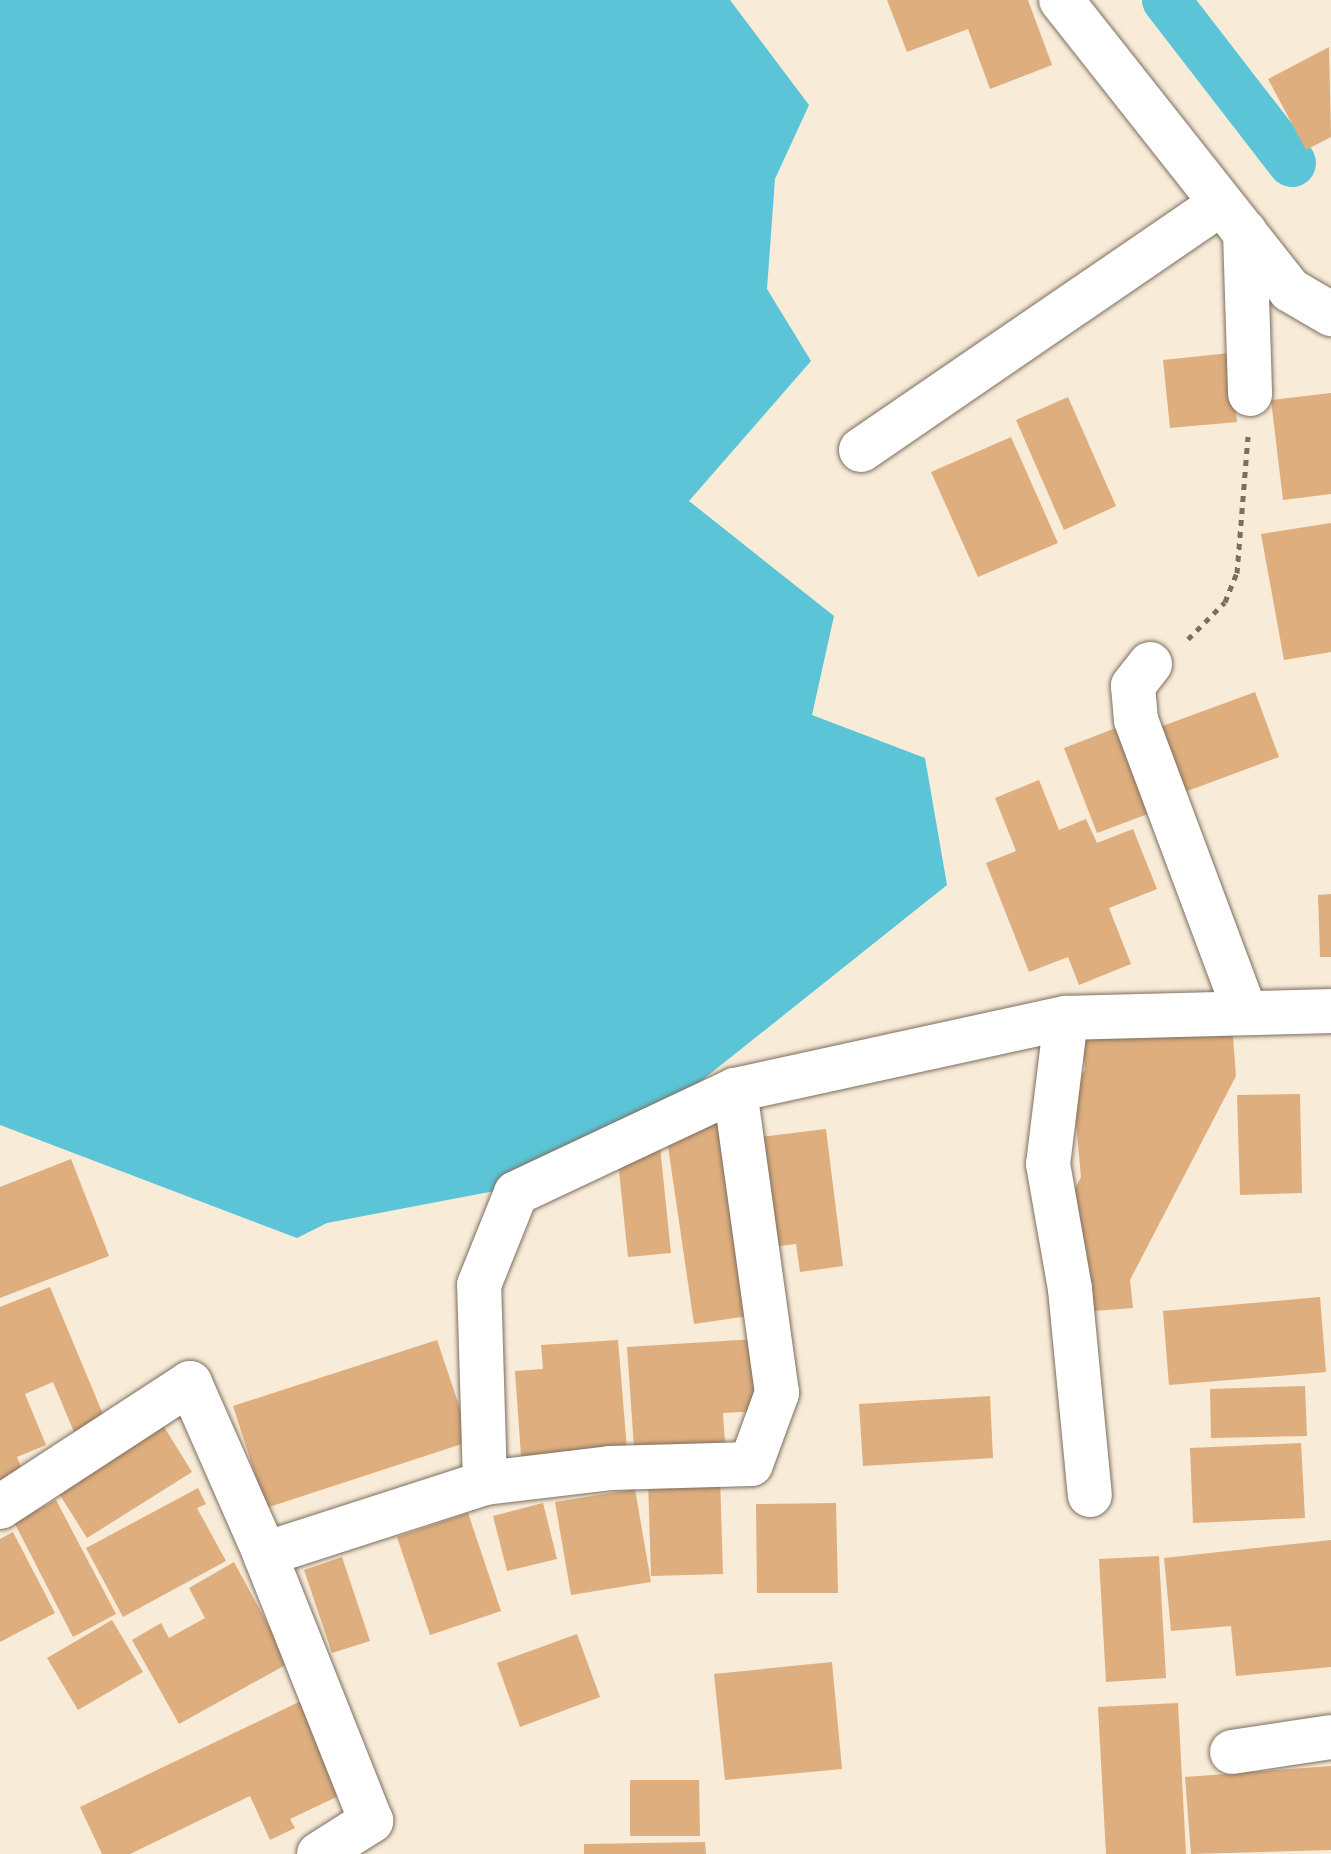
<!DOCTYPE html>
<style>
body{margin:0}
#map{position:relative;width:1331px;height:1854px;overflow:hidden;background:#f8ebd8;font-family:Sriracha,sans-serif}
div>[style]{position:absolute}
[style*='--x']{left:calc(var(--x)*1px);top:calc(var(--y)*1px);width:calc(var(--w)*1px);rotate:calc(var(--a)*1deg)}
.water>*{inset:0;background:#5bc5d7}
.canal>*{height:48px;margin:-24px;padding:0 24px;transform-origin:24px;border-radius:24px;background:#5bc5d7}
.building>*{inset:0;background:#deae7e}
.path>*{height:5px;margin-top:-2.5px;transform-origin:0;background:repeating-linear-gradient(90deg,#7d6e5f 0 6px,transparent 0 12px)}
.roads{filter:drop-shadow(0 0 2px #7d6e5f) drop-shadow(0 0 2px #7d6e5f)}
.minor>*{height:44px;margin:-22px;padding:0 22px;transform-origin:22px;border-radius:22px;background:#fff}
span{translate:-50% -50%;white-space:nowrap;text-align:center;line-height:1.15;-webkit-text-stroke:6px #fdfcf7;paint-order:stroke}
</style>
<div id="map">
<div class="water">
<i style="clip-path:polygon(0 0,730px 0,809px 105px,775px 179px,767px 289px,811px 361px,689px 501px,834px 616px,812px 715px,925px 758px,947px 885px,681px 1097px,505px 1189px,327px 1223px,297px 1238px,0 1125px)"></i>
</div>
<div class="canal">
<i style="--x:1166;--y:0;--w:206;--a:52.3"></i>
</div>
<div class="building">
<i style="clip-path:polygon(887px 0,1028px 0,1052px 65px,990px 89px,968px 29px,907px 52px)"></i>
<i style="clip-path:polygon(1329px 47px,1331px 137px,1306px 150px,1268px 79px)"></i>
<i style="clip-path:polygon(1230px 353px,1237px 422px,1170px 428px,1163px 360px)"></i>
<i style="clip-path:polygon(1331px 393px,1331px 494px,1283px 500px,1271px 400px)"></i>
<i style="clip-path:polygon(1068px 397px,1116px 506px,1064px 530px,1016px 420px)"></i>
<i style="clip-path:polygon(1011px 437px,1058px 543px,978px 577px,931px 472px)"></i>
<i style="clip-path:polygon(1331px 523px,1331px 652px,1284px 660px,1261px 534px)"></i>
<i style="clip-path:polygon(1255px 692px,1279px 757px,1182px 793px,1157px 728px)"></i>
<i style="clip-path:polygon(1121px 726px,1153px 812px,1097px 833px,1064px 748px)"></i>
<i style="clip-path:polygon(1039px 780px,1059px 830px,1086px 819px,1097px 843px,1133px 829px,1157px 889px,1109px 908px,1131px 964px,1079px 985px,1068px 957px,1029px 972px,986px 863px,1016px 851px,995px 798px)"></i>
<i style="clip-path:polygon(1331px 894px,1331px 957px,1320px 957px,1318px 895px)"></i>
<i style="clip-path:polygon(1232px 1024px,1236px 1076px,1130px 1280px,1133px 1308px,1082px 1312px,1073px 1192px,1081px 1177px,1073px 1092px,1085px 1069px,1082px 1036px)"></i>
<i style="clip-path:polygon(1300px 1094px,1302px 1193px,1240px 1195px,1237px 1095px)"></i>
<i style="clip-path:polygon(718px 1118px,748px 1316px,694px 1324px,665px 1126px)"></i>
<i style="clip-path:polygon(826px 1129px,843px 1266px,800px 1272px,796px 1244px,773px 1247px,759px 1137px)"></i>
<i style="clip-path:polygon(660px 1147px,671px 1253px,628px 1257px,617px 1152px)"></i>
<i style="clip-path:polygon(71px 1159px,109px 1256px,0 1298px,0 1187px)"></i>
<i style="clip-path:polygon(50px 1287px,105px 1419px,74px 1432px,53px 1382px,25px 1394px,46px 1445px,17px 1457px,23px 1472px,0 1483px,0 1307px)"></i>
<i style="clip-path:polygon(1320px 1297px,1326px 1372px,1169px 1385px,1163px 1311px)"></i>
<i style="clip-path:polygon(755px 1339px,760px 1411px,723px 1413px,725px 1443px,634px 1448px,627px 1347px)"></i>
<i style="clip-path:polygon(437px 1340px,471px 1441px,266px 1508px,233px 1406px)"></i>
<i style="clip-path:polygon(618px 1340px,627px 1449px,521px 1456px,515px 1371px,543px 1369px,541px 1345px)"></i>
<i style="clip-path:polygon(1305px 1386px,1307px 1436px,1211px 1438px,1210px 1389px)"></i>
<i style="clip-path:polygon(990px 1396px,993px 1458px,863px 1466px,859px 1404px)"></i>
<i style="clip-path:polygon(158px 1417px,192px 1472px,87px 1538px,53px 1484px)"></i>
<i style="clip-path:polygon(1301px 1443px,1305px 1518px,1193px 1523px,1190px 1448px)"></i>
<i style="clip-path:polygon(720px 1476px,723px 1574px,651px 1576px,648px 1479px)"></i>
<i style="clip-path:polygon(198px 1488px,206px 1504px,197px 1508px,226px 1561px,123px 1617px,86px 1548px)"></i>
<i style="clip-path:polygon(635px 1489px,651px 1582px,571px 1595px,555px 1502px)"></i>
<i style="clip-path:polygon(56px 1500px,116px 1614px,73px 1637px,14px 1522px)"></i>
<i style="clip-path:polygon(543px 1503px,557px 1559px,507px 1571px,493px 1516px)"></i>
<i style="clip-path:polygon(836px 1503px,838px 1593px,757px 1593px,756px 1504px)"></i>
<i style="clip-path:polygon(468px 1513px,501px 1611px,430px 1635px,397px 1537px)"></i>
<i style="clip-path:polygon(13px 1532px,55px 1613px,0 1642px,0 1539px)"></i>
<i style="clip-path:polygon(1331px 1540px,1331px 1667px,1236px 1676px,1231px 1626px,1171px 1631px,1164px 1558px)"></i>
<i style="clip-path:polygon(1159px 1556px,1166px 1678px,1106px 1682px,1099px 1559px)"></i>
<i style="clip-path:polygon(342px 1557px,370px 1641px,332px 1653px,304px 1570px)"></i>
<i style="clip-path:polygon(234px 1562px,289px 1663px,179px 1724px,132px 1640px,161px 1623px,169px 1638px,205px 1618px,189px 1588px)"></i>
<i style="clip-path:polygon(112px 1620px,143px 1672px,78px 1710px,47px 1658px)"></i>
<i style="clip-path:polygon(577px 1634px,600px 1697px,520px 1727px,497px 1663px)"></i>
<i style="clip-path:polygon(832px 1662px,842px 1769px,725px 1780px,714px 1674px)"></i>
<i style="clip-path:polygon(303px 1700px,347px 1792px,290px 1819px,295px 1828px,270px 1840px,250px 1796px,130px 1854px,102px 1854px,80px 1807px)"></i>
<i style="clip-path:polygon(1178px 1703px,1186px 1854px,1106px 1854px,1098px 1707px)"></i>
<i style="clip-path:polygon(1331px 1766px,1331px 1850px,1191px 1854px,1185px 1777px)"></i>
<i style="clip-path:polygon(630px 1780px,699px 1780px,700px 1836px,630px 1836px)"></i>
<i style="clip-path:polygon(705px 1842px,706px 1854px,584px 1854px,584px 1844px)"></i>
</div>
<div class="path">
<i style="--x:1188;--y:639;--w:52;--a:-45"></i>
<i style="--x:1225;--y:602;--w:31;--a:-68"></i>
<i style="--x:1237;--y:573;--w:137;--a:-85.4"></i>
</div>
<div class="roads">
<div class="minor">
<i style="--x:1061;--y:0;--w:370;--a:51.7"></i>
<i style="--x:1290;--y:290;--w:48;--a:30.3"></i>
<i style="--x:1245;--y:232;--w:162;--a:88.2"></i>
<i style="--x:861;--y:450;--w:434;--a:-34.4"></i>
<i style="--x:1150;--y:664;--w:28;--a:128"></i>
<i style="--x:1133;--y:686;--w:34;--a:85"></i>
<i style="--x:1136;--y:720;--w:309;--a:69.5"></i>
<i style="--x:1066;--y:1018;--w:147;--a:97"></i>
<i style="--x:1048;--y:1164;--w:127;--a:80"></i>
<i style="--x:1070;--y:1289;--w:207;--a:84.5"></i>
<i style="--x:485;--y:1483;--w:126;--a:-6.8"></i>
<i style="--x:610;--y:1468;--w:141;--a:-1.6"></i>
<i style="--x:751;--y:1464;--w:76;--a:-69.9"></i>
<i style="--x:777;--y:1393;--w:306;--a:-97.9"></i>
<i style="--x:0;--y:1507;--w:227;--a:-33.1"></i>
<i style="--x:190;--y:1383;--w:187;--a:66.3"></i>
<i style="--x:1232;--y:1752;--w:100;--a:-8.6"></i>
<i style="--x:319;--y:1854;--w:62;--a:-32.4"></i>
<i style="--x:371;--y:1821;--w:287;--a:-111.7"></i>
<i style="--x:265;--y:1554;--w:231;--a:-17.9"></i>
<i style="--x:485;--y:1483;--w:198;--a:-91.7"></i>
<i style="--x:479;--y:1285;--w:99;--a:-68.1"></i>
<i style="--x:516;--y:1193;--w:242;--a:-25.2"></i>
<i style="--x:735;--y:1090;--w:339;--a:-12.3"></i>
<i style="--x:1066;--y:1018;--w:265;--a:-1.5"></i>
</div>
</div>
</div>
